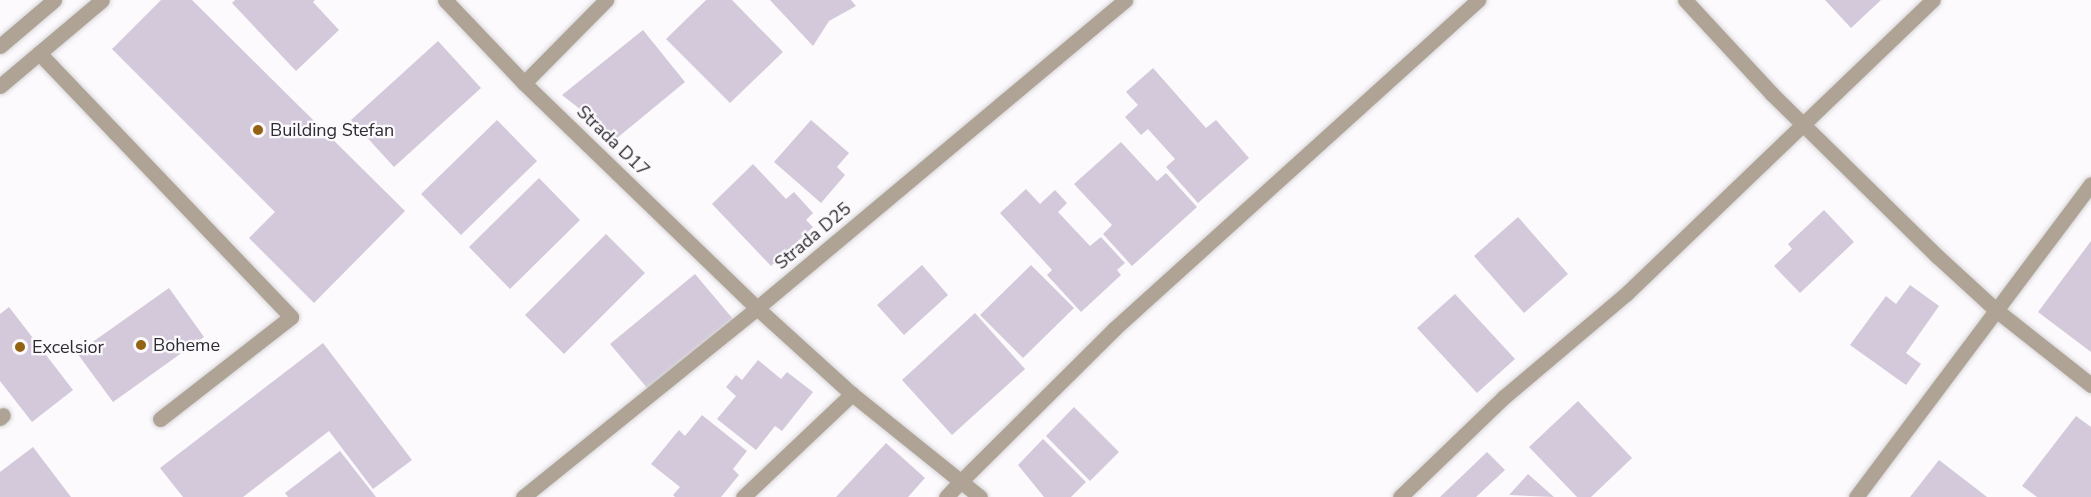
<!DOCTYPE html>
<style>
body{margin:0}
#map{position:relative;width:2091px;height:497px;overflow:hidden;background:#fcfafd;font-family:"Nunito Sans",sans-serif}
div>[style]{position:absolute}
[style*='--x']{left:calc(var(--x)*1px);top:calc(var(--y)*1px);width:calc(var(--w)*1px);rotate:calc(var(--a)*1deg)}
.building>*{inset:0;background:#d3c9da}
.roads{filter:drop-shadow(0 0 2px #d7d5d8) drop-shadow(0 0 2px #d7d5d8)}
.service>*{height:15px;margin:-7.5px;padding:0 7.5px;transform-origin:7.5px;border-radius:7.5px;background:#aea395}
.pedestrian>*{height:15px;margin:-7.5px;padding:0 7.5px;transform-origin:7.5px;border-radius:7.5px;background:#aea395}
.minor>*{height:15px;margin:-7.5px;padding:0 7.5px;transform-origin:7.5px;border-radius:7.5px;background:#aea395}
.dots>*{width:16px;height:16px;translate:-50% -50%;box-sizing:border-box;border:3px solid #fcfafd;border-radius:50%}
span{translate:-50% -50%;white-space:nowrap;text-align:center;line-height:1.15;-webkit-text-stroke:4.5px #fcfafd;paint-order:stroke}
.poi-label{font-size:18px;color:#2f2b32}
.left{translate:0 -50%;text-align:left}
.street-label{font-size:18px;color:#2f2b32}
</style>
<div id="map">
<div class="building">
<i style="clip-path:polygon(161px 0,192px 0,405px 211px,314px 303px,249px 238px,275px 212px,112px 49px)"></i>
<i style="clip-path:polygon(235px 0,315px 0,313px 2px,339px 30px,296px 71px,232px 3px)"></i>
<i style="clip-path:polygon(706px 0,732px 0,783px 52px,730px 103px,666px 39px)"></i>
<i style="clip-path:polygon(770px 0,851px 0,856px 6px,829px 21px,813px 46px)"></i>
<i style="clip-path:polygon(1825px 0,1881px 0,1851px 28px)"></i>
<i style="clip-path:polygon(643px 30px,685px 82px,617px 138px,562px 95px)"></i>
<i style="clip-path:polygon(438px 41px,481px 88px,394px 167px,351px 120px)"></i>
<i style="clip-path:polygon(1153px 68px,1206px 128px,1216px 120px,1249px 158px,1198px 203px,1166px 167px,1175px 159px,1148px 129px,1141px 135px,1125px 117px,1138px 105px,1126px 92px)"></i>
<i style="clip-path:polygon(497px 120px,537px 161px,461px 235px,421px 194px)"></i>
<i style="clip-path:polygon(811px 120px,849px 153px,837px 167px,845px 175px,821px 203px,774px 162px)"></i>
<i style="clip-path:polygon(1121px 142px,1157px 181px,1166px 173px,1197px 207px,1132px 266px,1103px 234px,1112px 225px,1074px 184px)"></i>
<i style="clip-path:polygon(753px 164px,786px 199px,794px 192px,813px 213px,806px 220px,813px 227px,771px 266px,712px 204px)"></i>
<i style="clip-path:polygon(539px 178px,580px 220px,510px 289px,469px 247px)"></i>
<i style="clip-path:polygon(1026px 189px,1040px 204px,1055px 190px,1067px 203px,1058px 212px,1090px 246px,1101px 237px,1125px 263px,1117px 270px,1121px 275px,1081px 312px,1047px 275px,1052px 270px,1000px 213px)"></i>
<i style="clip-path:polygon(1824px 210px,1854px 242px,1800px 293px,1774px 266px,1792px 249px,1788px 244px)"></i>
<i style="clip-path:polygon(1518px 217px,1568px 274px,1524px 313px,1474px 256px)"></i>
<i style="clip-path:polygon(606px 234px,645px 273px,564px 354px,525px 315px)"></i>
<i style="clip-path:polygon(2091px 241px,2091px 352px,2038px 312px)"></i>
<i style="clip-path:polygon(922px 265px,948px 295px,904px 335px,877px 305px)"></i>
<i style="clip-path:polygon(1031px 265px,1074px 308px,1023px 358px,980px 315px)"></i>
<i style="clip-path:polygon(695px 274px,733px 319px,648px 389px,610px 344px)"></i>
<i style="clip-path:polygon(1910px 285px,1939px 306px,1906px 353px,1921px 364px,1906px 385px,1850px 345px,1886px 296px,1896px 304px)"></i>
<i style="clip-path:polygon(169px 288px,204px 337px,113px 402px,77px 353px)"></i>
<i style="clip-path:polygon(1455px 294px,1515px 359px,1477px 393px,1417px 328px)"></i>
<i style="clip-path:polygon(9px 307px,73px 390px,32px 422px,0 381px,0 314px)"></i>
<i style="clip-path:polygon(975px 313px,1025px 369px,952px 435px,902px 380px)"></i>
<i style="clip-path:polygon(323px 343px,412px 460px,373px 489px,329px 431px,243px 497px,183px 497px,160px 468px)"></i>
<i style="clip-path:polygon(758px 360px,781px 379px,787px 372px,813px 392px,782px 431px,775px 426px,756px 450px,717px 419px,736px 396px,726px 387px,736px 375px,742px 380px)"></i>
<i style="clip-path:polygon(1578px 401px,1632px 458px,1591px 497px,1577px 497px,1529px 447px)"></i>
<i style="clip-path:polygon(1074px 407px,1119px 452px,1090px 481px,1046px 436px)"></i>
<i style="clip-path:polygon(702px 415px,747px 451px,733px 469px,739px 475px,721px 497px,675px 497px,673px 495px,680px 487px,651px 464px,679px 430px,685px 436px)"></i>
<i style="clip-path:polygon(2076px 416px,2091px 427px,2091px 497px,2037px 497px,2022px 486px)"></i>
<i style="clip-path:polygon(1043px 439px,1086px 482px,1071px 497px,1044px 497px,1018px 465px)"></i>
<i style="clip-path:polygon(886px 443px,925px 478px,908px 497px,836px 497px)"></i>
<i style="clip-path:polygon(33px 447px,71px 497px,0 497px,0 472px)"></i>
<i style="clip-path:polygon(340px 451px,376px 497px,288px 497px,285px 493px)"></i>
<i style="clip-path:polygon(1487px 452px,1505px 470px,1476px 497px,1440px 497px)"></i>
<i style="clip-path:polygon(1939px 460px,1987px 497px,1910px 497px)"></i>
<i style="clip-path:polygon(1528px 474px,1554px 497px,1509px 495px)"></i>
</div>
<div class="roads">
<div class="service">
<i style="--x:1685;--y:0;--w:128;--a:47.2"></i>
<i style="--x:1772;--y:94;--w:231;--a:44.5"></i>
<i style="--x:1937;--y:256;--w:80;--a:42.5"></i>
<i style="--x:1996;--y:310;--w:121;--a:38.3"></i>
<i style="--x:39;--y:53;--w:365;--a:46.3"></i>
<i style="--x:291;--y:317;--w:166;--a:142.1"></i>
<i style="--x:524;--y:83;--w:117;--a:-45.3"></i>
<i style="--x:0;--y:418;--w:4;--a:-45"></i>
<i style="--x:960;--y:482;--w:217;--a:-44.8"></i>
<i style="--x:1114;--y:329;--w:491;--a:-42.1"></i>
<i style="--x:743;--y:497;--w:150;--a:-43.4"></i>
<i style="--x:1400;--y:497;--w:144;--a:-43.9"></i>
<i style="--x:1504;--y:397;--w:160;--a:-40.2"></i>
<i style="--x:1626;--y:294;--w:425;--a:-43.8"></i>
</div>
<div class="pedestrian">
<i style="--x:0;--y:46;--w:71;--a:-40.4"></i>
</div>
<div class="minor">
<i style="--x:445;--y:0;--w:115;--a:46.4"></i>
<i style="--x:524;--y:83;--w:324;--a:44"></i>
<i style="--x:757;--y:308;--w:128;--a:42.2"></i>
<i style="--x:852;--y:394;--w:164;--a:38.8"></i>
<i style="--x:0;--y:86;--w:133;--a:-40.1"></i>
<i style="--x:523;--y:497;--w:301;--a:-38.9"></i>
<i style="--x:757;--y:308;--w:480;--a:-39.9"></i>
<i style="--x:946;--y:497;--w:21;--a:-47"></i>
<i style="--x:1856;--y:497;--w:391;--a:-53.1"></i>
</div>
</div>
<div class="dots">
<i style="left:258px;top:130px;background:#936212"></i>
<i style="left:141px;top:345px;background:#936212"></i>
<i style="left:20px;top:347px;background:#936212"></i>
</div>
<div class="poi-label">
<span class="left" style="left:270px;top:130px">Building Stefan</span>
<span class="left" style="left:153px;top:345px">Boheme</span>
<span class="left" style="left:32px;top:347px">Excelsior</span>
</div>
<div class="street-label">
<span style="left:613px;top:141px;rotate:44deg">Strada D17</span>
<span style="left:813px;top:236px;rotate:-40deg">Strada D25</span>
</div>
</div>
